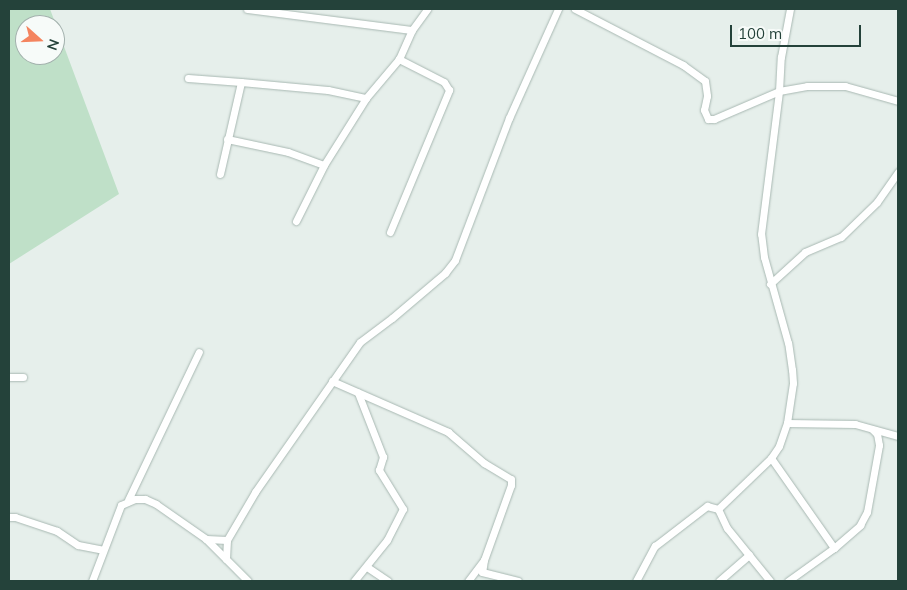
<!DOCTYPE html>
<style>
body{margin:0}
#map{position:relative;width:907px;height:590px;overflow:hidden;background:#e6efeb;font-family:Mulish,sans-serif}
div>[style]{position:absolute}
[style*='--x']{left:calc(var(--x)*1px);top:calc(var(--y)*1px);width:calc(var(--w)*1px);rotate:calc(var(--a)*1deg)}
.green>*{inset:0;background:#bfe0c8}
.roads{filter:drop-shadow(0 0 1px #a8b8b2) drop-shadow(0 0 1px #a8b8b2)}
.street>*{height:7px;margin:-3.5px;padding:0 3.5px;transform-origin:3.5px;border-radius:3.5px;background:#fff}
span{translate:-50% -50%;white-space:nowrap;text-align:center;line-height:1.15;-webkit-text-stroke:4.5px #f7fbf9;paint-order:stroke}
.frame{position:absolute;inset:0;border:10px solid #24423a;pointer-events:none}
.north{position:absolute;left:15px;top:15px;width:50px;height:50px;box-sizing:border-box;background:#f7fbf9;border:1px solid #a3b1ad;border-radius:50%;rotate:110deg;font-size:14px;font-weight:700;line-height:20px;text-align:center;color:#24423a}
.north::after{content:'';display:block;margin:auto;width:18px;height:22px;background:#f4845f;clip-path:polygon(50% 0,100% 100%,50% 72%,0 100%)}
.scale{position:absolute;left:730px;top:25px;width:131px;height:22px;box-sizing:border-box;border:2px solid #24423a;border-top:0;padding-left:6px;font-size:15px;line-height:18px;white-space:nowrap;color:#24423a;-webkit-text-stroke:4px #f7fbf9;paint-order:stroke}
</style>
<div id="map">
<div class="green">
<i style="clip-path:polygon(evenodd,9px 9px,50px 9px,119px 194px,9px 264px,9px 9px,25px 25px,55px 25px,55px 55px,25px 55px,25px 25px)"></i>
</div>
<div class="roads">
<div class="street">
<i style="--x:247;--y:9;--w:166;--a:7.3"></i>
<i style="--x:575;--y:9;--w:122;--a:27.4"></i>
<i style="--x:683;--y:65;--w:27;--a:36"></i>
<i style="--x:705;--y:81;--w:15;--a:82"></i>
<i style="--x:707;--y:96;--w:14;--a:102"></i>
<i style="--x:704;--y:110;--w:10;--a:66"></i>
<i style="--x:708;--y:119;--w:6;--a:0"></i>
<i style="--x:714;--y:119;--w:71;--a:-23.3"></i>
<i style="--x:779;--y:91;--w:28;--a:-10"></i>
<i style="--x:807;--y:86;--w:38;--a:0"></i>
<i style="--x:845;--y:86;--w:55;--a:15.8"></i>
<i style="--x:188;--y:78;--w:53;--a:4.3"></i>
<i style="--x:227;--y:139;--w:62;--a:12"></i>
<i style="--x:288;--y:152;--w:38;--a:20"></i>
<i style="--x:220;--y:174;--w:94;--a:-77.1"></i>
<i style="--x:241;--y:82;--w:87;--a:5.3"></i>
<i style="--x:328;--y:90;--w:39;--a:12"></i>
<i style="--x:366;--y:98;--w:51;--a:-49.8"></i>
<i style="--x:399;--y:59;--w:32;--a:-66"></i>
<i style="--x:412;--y:30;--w:26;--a:-54"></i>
<i style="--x:296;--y:221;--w:63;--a:-63.4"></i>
<i style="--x:324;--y:165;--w:79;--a:-57.9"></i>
<i style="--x:390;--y:232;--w:154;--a:-67.4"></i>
<i style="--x:449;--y:90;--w:9;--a:-122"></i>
<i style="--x:444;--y:82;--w:51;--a:-152.9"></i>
<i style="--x:770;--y:284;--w:47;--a:-42.4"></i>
<i style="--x:805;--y:252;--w:39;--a:-23"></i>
<i style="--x:841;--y:237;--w:50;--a:-44.2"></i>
<i style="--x:877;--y:202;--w:37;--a:-55"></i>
<i style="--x:9;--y:377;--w:14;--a:0"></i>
<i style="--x:332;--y:381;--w:127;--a:23.7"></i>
<i style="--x:448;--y:432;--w:48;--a:40.7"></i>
<i style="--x:484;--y:463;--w:31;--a:31"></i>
<i style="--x:511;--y:479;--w:6;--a:90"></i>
<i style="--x:511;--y:485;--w:80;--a:109.8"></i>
<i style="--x:484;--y:560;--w:12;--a:99"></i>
<i style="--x:482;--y:572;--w:37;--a:14"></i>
<i style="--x:787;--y:423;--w:68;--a:0.8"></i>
<i style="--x:855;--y:424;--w:45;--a:15.6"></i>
<i style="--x:771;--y:458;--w:110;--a:55"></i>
<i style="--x:128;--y:500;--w:164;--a:-64.4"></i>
<i style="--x:718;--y:509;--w:74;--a:-43.9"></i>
<i style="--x:771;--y:458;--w:14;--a:-56"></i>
<i style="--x:779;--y:446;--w:24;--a:-71"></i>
<i style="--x:787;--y:423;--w:40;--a:-81.5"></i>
<i style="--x:793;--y:383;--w:13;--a:-94"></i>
<i style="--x:792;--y:370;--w:27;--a:-98"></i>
<i style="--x:788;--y:343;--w:89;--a:-105.6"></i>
<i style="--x:764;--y:257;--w:23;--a:-97"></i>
<i style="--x:761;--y:234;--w:144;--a:-82.8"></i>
<i style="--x:779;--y:91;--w:34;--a:-87"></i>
<i style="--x:781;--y:57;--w:49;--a:-79.4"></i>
<i style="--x:9;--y:517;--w:6;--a:0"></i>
<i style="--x:15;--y:517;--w:44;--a:18.4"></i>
<i style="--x:57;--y:531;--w:25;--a:34"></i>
<i style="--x:78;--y:545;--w:25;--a:11"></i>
<i style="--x:206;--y:539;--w:21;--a:3"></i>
<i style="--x:226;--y:559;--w:19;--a:-87"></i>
<i style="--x:227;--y:540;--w:56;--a:-59.7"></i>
<i style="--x:255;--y:492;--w:183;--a:-55"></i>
<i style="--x:360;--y:342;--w:40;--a:-37"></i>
<i style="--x:392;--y:318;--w:70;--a:-40.3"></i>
<i style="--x:445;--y:273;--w:16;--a:-52"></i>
<i style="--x:455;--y:260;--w:152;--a:-69.2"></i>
<i style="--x:509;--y:118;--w:120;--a:-65.8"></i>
<i style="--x:367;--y:567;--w:25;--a:34"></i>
<i style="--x:92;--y:581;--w:81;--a:-69.1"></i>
<i style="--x:121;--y:505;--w:15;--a:-23"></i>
<i style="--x:135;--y:499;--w:10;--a:0"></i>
<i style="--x:145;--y:499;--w:12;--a:24"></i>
<i style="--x:156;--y:504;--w:61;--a:35"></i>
<i style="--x:206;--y:539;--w:59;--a:45"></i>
<i style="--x:354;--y:581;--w:53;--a:-51.2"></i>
<i style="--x:387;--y:540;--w:35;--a:-63"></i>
<i style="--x:403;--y:509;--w:46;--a:-121.6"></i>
<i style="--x:379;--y:470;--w:14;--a:-73"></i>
<i style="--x:383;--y:457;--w:69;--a:-111.3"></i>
<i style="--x:468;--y:581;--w:26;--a:-53"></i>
<i style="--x:636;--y:581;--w:40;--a:-62"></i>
<i style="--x:655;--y:546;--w:66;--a:-37.6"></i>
<i style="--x:707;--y:506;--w:11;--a:15"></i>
<i style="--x:718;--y:509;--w:21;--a:65"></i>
<i style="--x:727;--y:528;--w:68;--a:50.9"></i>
<i style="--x:719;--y:581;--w:40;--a:-41"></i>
<i style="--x:788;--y:581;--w:57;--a:-35.7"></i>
<i style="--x:834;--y:548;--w:35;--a:-41"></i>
<i style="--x:860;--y:525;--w:15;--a:-62"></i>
<i style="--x:867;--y:512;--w:68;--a:-79.8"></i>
<i style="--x:879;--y:445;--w:11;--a:-100"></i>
<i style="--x:877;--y:434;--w:6;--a:-135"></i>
</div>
</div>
<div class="frame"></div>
<div class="north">N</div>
<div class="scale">100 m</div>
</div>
